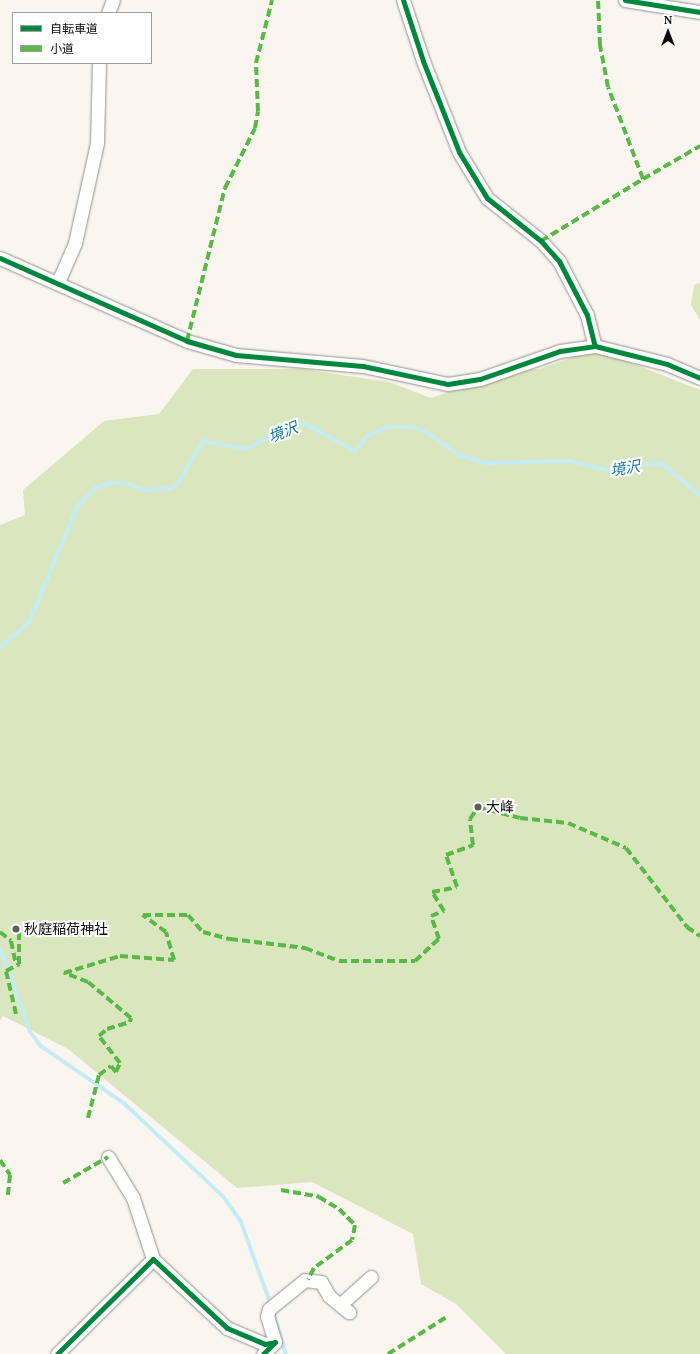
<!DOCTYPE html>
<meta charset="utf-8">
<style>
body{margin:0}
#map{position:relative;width:700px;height:1354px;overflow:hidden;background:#faf6ef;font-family:"Noto Serif","Noto Sans JP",serif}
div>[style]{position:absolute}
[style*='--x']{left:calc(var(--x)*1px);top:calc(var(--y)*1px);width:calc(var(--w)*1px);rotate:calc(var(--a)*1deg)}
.forest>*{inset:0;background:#dae6be}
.stream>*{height:3.5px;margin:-1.75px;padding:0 1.75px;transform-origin:1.75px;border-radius:1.75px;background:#c6ecf3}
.roads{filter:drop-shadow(0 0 1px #93918e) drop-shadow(0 0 1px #93918e)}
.street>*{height:13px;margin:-6.5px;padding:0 6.5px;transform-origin:6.5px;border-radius:6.5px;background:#fefefd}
.quiet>*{height:4px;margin-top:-2px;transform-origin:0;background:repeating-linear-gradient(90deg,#58b947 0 8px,transparent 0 12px)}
.cycleway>*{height:5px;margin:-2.5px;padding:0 2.5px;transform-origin:2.5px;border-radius:2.5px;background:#00873e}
.dots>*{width:11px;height:11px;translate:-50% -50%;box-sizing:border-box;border:2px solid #fff;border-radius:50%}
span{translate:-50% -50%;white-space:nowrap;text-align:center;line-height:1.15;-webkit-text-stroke:4px #fff;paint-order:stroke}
.poi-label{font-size:14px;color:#0c0c0c}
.left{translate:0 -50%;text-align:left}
.water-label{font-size:15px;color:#177a9b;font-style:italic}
.legend{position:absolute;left:12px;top:12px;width:140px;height:52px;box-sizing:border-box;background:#fff;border:1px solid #9e9e9e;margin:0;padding:5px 7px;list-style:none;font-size:12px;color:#0c0c0c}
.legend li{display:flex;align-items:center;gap:8px;height:20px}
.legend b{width:20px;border:1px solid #9e9e9e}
.north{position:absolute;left:648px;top:12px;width:40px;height:40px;-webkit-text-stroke:3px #fff;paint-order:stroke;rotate:0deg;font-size:11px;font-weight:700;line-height:16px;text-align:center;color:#0c0c0c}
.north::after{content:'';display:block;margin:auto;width:14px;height:18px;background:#0c0c0c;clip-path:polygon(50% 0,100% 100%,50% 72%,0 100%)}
</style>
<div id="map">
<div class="forest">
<i style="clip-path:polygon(700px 283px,700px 320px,691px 305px,694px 285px)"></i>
<i style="clip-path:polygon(596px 349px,700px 390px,700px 1354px,506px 1354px,456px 1304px,421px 1284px,413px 1234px,312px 1182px,237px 1188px,68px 1049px,3px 1016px,0 1020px,0 525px,25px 515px,23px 490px,104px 421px,159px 414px,193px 369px,302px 369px,389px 382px,431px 398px,508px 371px,539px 369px)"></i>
</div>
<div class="stream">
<i style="--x:0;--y:647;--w:38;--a:-40"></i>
<i style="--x:29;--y:623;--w:126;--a:-67.5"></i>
<i style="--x:77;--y:507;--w:25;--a:-47"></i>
<i style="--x:94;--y:489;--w:16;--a:-22"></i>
<i style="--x:109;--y:483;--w:19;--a:3"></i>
<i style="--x:128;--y:484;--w:17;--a:21"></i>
<i style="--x:144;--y:490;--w:25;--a:-2"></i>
<i style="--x:169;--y:489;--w:9;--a:-27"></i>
<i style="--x:177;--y:485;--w:51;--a:-59.4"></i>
<i style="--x:203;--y:441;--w:44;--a:10.5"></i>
<i style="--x:246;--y:449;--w:51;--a:-26.6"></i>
<i style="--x:292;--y:426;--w:14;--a:-8"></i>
<i style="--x:306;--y:424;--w:56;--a:28.9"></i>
<i style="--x:355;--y:451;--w:19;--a:-51"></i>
<i style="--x:367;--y:436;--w:23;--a:-23"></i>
<i style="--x:388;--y:427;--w:24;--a:0"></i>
<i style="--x:412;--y:427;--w:15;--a:20"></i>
<i style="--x:426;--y:432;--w:40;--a:34.9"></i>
<i style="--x:459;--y:455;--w:27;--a:17"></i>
<i style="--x:485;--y:463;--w:85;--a:-1.3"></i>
<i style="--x:570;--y:461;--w:41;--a:14"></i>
<i style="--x:610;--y:471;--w:29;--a:-14"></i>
<i style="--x:638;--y:464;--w:25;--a:0"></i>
<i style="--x:663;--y:464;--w:48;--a:40"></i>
<i style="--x:0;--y:948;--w:88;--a:70.1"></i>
<i style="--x:30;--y:1031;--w:19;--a:54"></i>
<i style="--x:41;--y:1046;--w:101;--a:34.5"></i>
<i style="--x:124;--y:1103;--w:136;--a:43.2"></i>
<i style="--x:223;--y:1196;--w:31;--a:54"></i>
<i style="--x:241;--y:1221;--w:88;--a:70.1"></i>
<i style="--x:273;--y:1310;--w:46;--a:73.5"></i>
</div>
<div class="roads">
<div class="street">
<i style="--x:403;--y:0;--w:64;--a:71.8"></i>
<i style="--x:423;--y:61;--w:98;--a:68.4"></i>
<i style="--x:459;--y:152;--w:54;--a:58.7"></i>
<i style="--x:487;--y:198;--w:69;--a:38.5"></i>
<i style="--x:541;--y:241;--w:27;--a:48"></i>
<i style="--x:559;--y:261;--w:61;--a:62.6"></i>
<i style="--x:587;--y:315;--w:32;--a:76"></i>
<i style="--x:625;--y:0;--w:76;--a:9.1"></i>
<i style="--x:108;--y:13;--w:14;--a:-69"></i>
<i style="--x:0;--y:258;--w:205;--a:23.9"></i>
<i style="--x:187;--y:341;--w:51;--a:15.9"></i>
<i style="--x:236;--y:355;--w:127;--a:5"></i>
<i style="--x:363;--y:366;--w:87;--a:12"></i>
<i style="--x:448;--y:384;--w:32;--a:-9"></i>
<i style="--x:480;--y:379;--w:85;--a:-19.3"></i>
<i style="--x:560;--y:351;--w:35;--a:-8"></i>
<i style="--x:595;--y:346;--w:74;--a:14"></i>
<i style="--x:667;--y:364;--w:36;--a:23"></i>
<i style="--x:58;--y:282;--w:43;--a:-66.4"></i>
<i style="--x:75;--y:243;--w:102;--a:-77.6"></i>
<i style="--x:97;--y:143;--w:80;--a:-88.6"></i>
<i style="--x:108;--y:1157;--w:48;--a:58.6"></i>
<i style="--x:133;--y:1198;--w:64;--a:71.8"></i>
<i style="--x:342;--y:1303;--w:39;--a:-42"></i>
<i style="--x:275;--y:1342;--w:27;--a:-107"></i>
<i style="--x:267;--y:1316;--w:7;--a:-74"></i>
<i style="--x:269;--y:1309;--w:46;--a:-38.9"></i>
<i style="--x:305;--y:1280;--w:16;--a:7"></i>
<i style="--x:321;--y:1282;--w:16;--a:60"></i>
<i style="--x:329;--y:1296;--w:26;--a:39"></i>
<i style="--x:57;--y:1354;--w:135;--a:-44.7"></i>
<i style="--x:153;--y:1259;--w:101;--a:43"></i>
<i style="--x:227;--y:1328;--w:41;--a:22.8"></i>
<i style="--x:265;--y:1344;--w:10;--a:-11"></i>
<i style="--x:275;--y:1342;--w:17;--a:135"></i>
</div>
</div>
<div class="quiet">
<i style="--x:643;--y:179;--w:66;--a:-30.1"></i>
<i style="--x:541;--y:241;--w:119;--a:-31.3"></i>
<i style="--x:643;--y:179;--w:98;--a:-110.8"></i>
<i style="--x:608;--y:87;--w:43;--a:-100.8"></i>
<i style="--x:600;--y:45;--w:45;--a:-92.5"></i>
<i style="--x:187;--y:341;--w:158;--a:-76.1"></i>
<i style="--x:225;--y:188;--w:67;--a:-63.4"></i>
<i style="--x:255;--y:128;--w:17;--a:-80"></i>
<i style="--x:258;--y:111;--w:48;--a:-92.4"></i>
<i style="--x:256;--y:63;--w:65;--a:-75.7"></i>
<i style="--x:0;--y:932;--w:14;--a:39"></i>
<i style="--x:11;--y:941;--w:24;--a:78"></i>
<i style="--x:16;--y:1014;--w:44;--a:-103.1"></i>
<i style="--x:6;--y:971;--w:15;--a:-28"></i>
<i style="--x:19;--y:964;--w:31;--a:-90"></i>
<i style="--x:88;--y:1118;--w:44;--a:-75.7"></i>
<i style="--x:99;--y:1075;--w:15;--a:-37"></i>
<i style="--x:111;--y:1066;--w:8;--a:50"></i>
<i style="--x:116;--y:1072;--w:10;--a:-66"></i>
<i style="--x:120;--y:1063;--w:34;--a:-128"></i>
<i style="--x:99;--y:1036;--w:11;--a:-41"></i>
<i style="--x:107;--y:1029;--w:24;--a:-17"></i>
<i style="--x:130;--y:1022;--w:4;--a:-76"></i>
<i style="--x:131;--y:1018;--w:56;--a:-140.1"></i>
<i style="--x:88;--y:982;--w:26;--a:-159"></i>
<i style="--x:64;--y:973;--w:59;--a:-16.9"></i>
<i style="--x:120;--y:956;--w:54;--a:4.2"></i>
<i style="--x:174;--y:960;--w:29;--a:-106"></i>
<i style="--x:166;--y:932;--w:29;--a:-144"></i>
<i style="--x:143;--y:915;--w:45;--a:0"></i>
<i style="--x:188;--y:915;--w:23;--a:49"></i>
<i style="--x:203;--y:932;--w:28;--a:15"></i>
<i style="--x:230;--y:939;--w:76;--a:6.8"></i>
<i style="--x:305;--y:948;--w:36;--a:21"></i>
<i style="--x:339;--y:961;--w:76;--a:0"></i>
<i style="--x:415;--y:961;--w:33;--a:-43"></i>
<i style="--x:439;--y:939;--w:24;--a:-109"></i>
<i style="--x:431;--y:916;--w:14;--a:-21"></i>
<i style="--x:444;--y:911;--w:22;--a:-122"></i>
<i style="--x:432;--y:892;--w:25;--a:-11"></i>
<i style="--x:457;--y:887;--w:34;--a:-109"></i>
<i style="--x:446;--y:855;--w:29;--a:-20"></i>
<i style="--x:473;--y:845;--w:26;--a:-97"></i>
<i style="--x:470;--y:819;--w:14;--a:-56"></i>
<i style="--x:478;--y:807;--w:43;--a:14.7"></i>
<i style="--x:520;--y:818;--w:48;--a:5.9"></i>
<i style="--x:568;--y:823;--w:63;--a:23.3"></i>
<i style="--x:626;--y:848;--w:100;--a:52.3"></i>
<i style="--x:687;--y:927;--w:16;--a:35"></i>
<i style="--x:0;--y:1160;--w:18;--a:56"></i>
<i style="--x:10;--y:1175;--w:20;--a:96"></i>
<i style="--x:63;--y:1183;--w:52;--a:-30"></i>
<i style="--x:281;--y:1190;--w:39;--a:10"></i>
<i style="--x:319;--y:1197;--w:23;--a:31"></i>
<i style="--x:339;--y:1209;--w:23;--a:45"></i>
<i style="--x:355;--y:1225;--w:15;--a:101"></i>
<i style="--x:352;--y:1240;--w:47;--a:143.6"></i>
<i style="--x:314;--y:1268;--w:13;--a:117"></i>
<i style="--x:388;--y:1354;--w:71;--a:-32.3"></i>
</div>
<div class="cycleway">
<i style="--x:403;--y:0;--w:64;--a:71.8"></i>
<i style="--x:423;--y:61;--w:98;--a:68.4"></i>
<i style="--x:459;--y:152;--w:54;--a:58.7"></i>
<i style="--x:487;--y:198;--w:69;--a:38.5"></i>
<i style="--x:541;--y:241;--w:27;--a:48"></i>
<i style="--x:559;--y:261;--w:61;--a:62.6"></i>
<i style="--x:587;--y:315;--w:32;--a:76"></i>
<i style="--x:625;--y:0;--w:76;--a:9.1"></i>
<i style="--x:0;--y:258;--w:205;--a:23.9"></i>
<i style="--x:187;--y:341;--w:51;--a:15.9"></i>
<i style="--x:236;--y:355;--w:127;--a:5"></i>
<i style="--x:363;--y:366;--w:87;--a:12"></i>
<i style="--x:448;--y:384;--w:32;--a:-9"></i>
<i style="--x:480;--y:379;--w:85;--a:-19.3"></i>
<i style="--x:560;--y:351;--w:35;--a:-8"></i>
<i style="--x:595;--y:346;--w:74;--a:14"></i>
<i style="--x:667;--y:364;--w:36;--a:23"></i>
<i style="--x:57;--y:1354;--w:135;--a:-44.7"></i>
<i style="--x:153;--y:1259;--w:101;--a:43"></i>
<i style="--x:227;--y:1328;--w:41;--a:22.8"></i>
<i style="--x:265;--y:1344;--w:10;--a:-11"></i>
<i style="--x:275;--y:1342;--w:17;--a:135"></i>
</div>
<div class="dots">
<i style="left:478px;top:807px;background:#5f5e5b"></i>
<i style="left:16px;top:929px;background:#5f5e5b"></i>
</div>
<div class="poi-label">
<span class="left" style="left:486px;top:807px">大峰</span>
<span class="left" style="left:24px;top:929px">秋庭稲荷神社</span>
</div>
<div class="water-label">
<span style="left:283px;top:432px;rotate:-22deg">境沢</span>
<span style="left:625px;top:468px;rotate:-9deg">境沢</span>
</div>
<ul class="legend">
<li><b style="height:5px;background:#00873e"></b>自転車道</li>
<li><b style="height:5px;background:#58b947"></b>小道</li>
</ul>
<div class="north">N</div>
</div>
